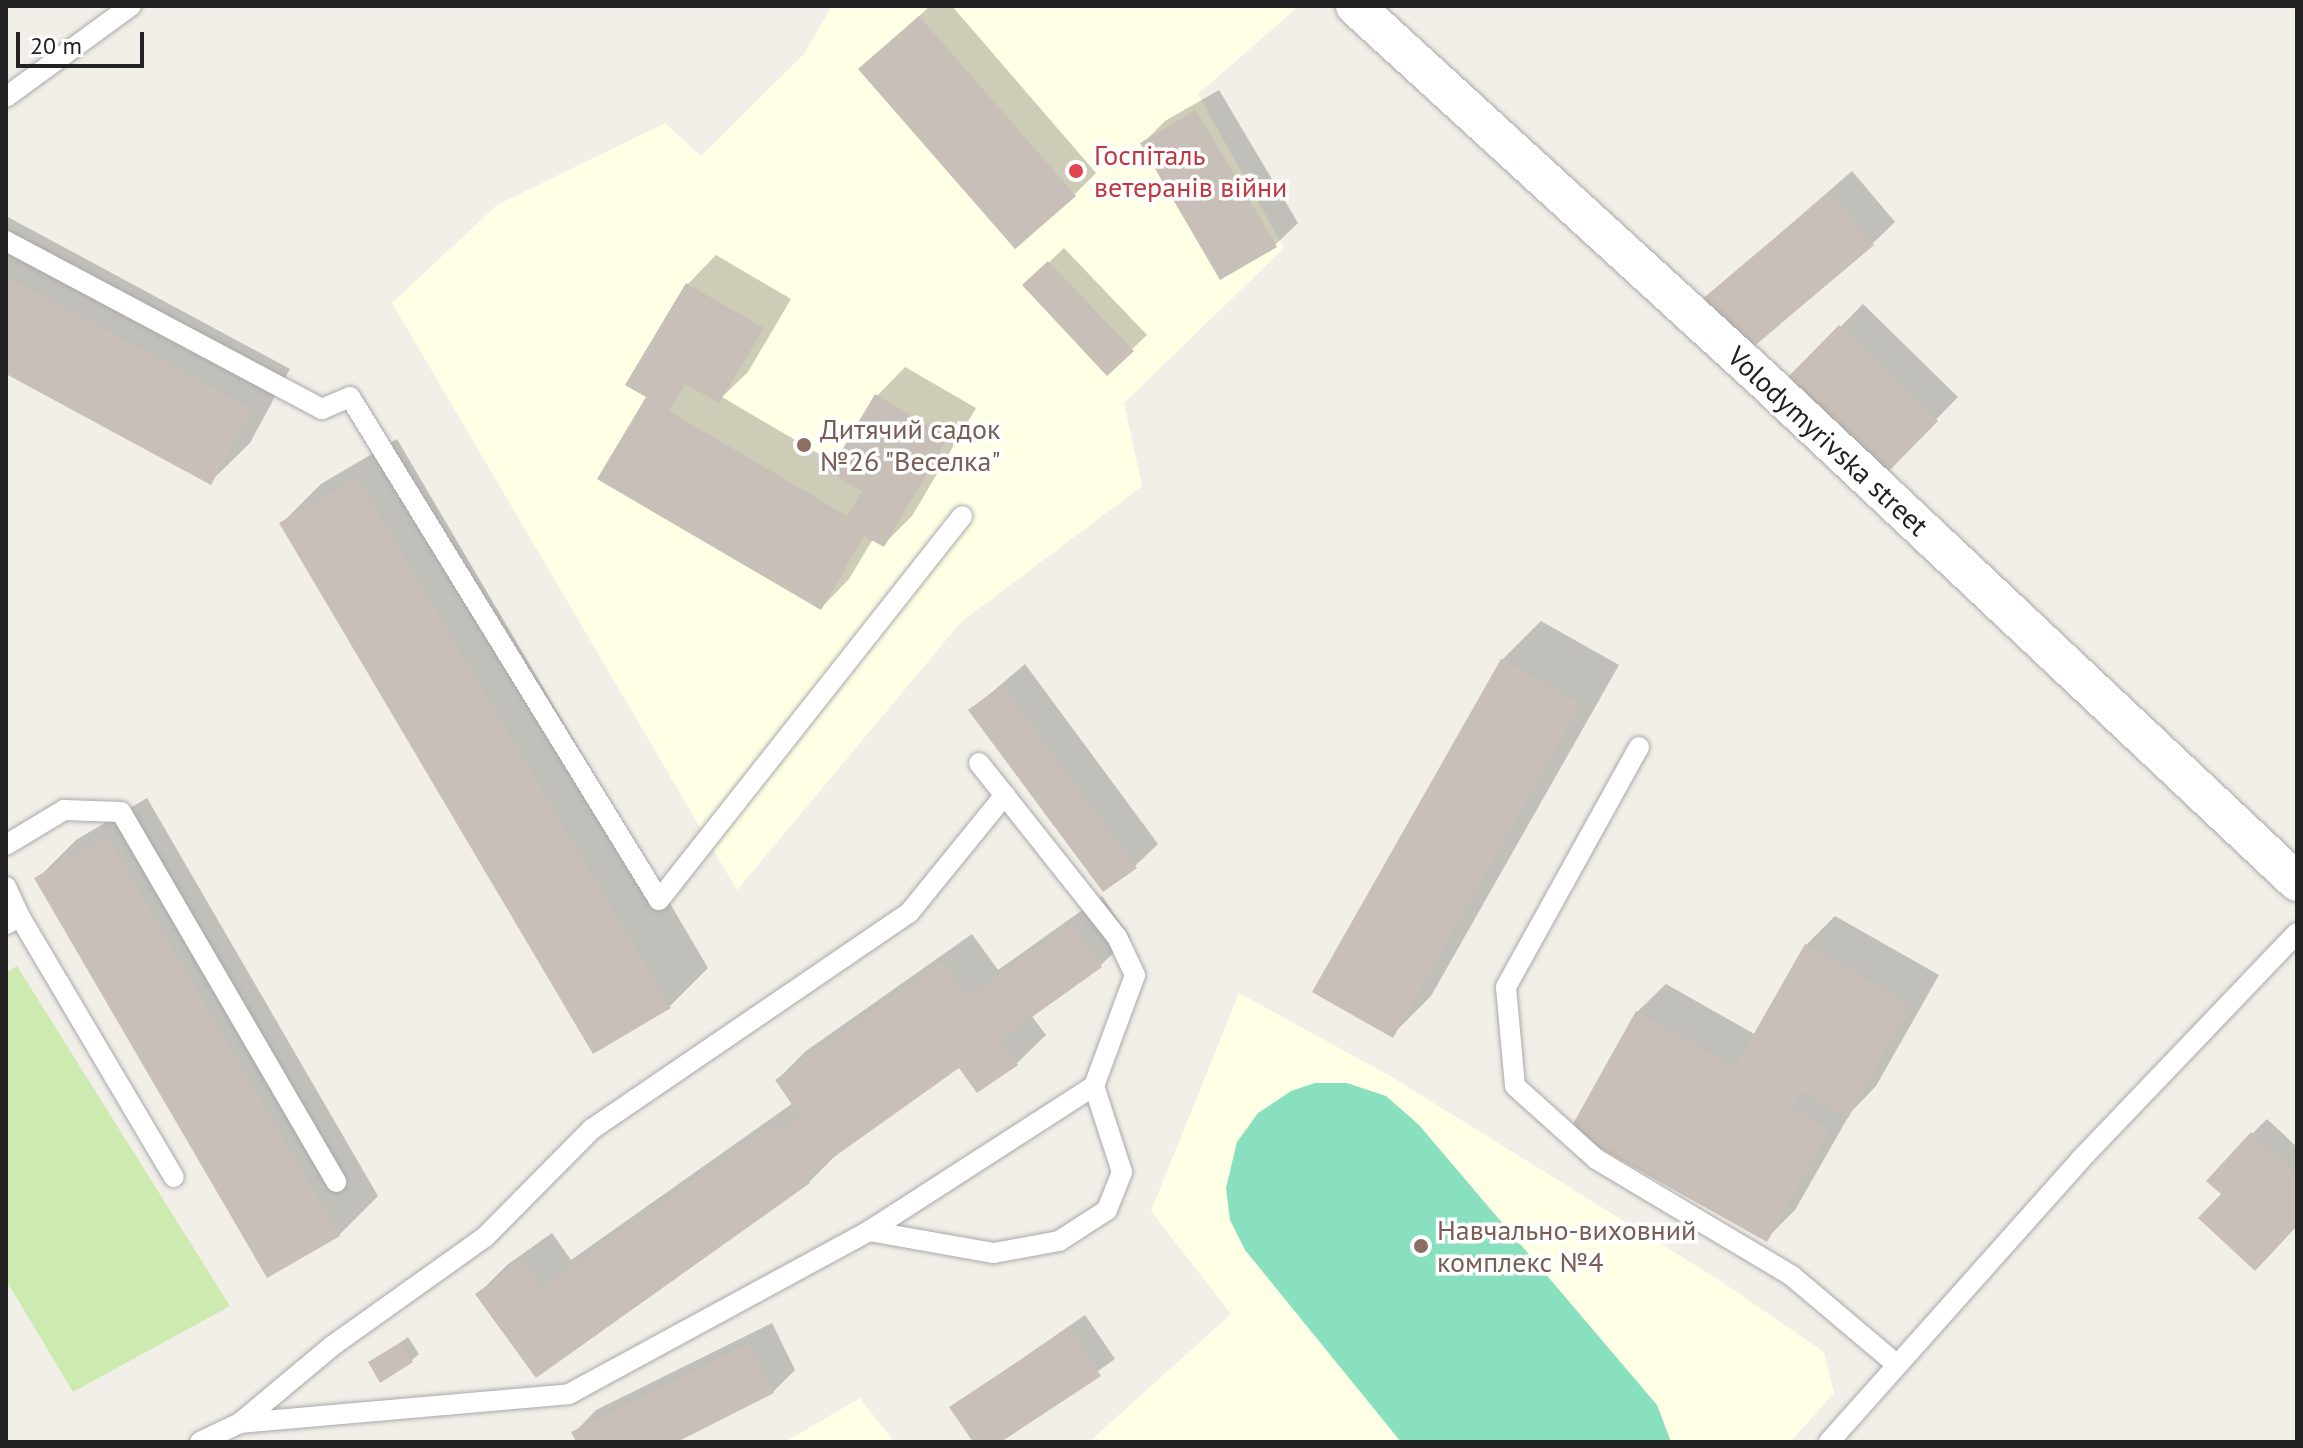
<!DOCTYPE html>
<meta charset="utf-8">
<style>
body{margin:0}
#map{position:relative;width:2303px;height:1448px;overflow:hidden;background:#f2efe9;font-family:"PT Sans",sans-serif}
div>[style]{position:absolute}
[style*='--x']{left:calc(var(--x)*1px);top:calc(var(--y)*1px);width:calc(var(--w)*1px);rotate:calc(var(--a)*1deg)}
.education>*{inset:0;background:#ffffe5}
.grass>*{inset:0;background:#cdebb0}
.pitch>*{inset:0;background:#88e0be}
.shadow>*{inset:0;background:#0003}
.building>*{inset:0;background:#c7bfb8}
.roads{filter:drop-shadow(0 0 2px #a9a9a9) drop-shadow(0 0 2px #a9a9a9)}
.service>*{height:20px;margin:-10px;padding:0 10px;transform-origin:10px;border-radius:10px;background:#fff}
.minor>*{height:38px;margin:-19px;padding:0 19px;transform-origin:19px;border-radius:19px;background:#fff}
.dots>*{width:22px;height:22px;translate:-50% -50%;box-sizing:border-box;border:4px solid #fff;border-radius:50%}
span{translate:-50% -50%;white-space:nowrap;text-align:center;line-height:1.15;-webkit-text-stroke:7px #fff;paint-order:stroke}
.health-label{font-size:28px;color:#be3a42}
.left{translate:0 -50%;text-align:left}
.education-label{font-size:28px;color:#785e54}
.street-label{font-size:28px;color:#222}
.frame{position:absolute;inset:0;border:8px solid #222;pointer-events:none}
.scale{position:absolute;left:16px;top:32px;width:128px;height:36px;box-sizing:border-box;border:4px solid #222;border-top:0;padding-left:10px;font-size:24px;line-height:28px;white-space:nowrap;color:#222;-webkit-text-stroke:6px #fff;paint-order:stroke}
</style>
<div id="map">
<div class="education">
<i style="clip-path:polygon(832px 6px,1299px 6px,1198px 94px,1284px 248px,1124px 403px,1142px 486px,962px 621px,737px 890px,392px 303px,497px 205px,665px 123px,701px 156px,804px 54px)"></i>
<i style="clip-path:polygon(1239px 993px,1390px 1076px,1719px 1280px,1824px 1352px,1834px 1393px,1790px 1442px,1089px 1442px,1231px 1314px,1151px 1211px)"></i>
<i style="clip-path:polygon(860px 1398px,894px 1442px,785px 1442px)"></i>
</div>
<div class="grass">
<i style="clip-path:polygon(17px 966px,230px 1306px,73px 1392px,6px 1280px,6px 973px)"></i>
</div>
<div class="pitch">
<i style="clip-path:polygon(1315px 1083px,1347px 1083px,1386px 1096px,1419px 1125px,1657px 1405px,1671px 1442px,1401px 1442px,1245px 1250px,1230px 1220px,1226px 1188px,1237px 1142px,1258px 1113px,1291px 1091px)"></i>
</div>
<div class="shadow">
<i style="clip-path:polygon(930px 6px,952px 6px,1096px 173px,1074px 195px,861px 69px)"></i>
<i style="clip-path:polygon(1219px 90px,1298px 223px,1275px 245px,1143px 143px,1165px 121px)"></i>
<i style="clip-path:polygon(1852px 171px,1895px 222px,1872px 244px,1703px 301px)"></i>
<i style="clip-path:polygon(6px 216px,290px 369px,250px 443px,210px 482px,6px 372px)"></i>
<i style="clip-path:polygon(1064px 248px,1147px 335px,1107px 373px,1040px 271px)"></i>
<i style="clip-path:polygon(716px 255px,791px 299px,748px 372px,722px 397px,836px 464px,877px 396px,905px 367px,976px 408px,912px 516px,883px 545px,873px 539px,849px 579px,821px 608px,649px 396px,628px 384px,688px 284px)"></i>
<i style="clip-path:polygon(1863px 304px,1958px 397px,1886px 471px,1790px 378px)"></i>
<i style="clip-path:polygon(397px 439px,708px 968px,669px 1007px,282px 523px,321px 484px)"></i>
<i style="clip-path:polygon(1541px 621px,1619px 665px,1431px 996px,1392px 1035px,1502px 660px)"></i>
<i style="clip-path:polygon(1025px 664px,1158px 844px,1135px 866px,971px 710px)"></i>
<i style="clip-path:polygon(147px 798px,378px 1196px,339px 1235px,37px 879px,76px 840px)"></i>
<i style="clip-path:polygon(1102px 896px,1130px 937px,1101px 965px,1031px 1015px,1046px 1035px,1017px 1063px,978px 1091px,959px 1065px,838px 1153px,809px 1182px,536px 1375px,478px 1294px,507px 1265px,552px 1233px,571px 1260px,793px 1103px,777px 1080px,806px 1051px,972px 934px,998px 970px)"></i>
<i style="clip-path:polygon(1835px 916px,1939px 975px,1876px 1086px,1851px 1112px,1795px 1210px,1766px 1239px,1637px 1012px,1666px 984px,1756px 1035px,1806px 945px)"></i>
<i style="clip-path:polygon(2267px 1119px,2297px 1147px,2297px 1224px,2223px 1194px,2252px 1134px)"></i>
<i style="clip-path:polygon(1085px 1315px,1115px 1359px,998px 1442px,975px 1442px,952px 1407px)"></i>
<i style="clip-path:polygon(772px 1323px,795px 1370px,773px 1392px,673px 1442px,578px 1442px,574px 1433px,596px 1410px)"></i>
<i style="clip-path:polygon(408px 1337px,419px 1354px,412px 1360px,371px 1363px)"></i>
</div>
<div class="building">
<i style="clip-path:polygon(919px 16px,1076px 196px,1015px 249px,858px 69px)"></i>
<i style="clip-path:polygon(1196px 110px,1277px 247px,1220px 280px,1140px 143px)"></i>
<i style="clip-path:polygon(1829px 192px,1874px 245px,1745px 354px,1700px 301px)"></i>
<i style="clip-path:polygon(1048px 261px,1134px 351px,1107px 376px,1022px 285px)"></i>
<i style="clip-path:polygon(6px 276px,252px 409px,211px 485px,6px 374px)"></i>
<i style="clip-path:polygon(686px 283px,764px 328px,719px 403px,685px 384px,669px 411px,847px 516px,862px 491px,829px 472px,875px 394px,948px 437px,884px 547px,864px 536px,821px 610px,597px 479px,646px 397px,625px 385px)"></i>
<i style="clip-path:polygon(1839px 325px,1938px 421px,1886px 474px,1787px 378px)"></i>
<i style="clip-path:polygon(357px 477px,671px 1008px,593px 1054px,279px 523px)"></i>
<i style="clip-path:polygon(1501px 659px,1581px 704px,1393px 1038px,1312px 992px)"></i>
<i style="clip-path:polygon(1002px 685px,1137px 868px,1103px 892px,968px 710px)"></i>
<i style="clip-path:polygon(107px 836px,340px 1236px,267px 1278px,34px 878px)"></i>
<i style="clip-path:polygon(1072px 923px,1102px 967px,1000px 1040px,1018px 1065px,977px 1093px,959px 1068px,806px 1177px,810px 1183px,536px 1378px,475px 1294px,523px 1260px,542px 1287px,770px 1126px,775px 1133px,800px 1116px,775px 1080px,942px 961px,968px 997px)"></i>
<i style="clip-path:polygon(1805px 944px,1911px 1004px,1848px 1118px,1802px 1091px,1792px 1108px,1830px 1129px,1767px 1242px,1569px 1131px,1636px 1011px,1735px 1067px)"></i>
<i style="clip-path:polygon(2251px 1132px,2297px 1175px,2297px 1226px,2255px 1271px,2198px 1218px,2221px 1194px,2206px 1181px)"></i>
<i style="clip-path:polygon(1069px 1328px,1101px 1376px,1001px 1442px,973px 1442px,949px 1407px)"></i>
<i style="clip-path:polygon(401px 1342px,413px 1362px,380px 1383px,368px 1362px)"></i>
<i style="clip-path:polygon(749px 1344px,774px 1393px,677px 1442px,576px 1442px,571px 1432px)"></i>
</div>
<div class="roads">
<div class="service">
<i style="--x:6;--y:97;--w:155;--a:-36.1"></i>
<i style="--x:6;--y:241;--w:358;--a:28"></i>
<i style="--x:322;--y:409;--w:30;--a:-23"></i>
<i style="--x:350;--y:397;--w:590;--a:58.44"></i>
<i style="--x:659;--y:900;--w:489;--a:-51.7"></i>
<i style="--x:1639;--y:747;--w:274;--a:119"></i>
<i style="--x:1506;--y:987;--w:99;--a:84.8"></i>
<i style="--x:1515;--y:1086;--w:109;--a:42"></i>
<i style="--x:1596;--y:1159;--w:228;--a:30.8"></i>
<i style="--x:1792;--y:1276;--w:135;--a:40.2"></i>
<i style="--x:6;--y:845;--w:68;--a:-31.1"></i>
<i style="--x:64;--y:810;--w:57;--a:2"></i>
<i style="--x:121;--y:812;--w:428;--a:59.8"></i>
<i style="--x:6;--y:887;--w:33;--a:65"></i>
<i style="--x:20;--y:917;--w:16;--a:153"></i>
<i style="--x:20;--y:917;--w:302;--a:59.4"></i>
<i style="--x:869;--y:1231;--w:127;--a:10"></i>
<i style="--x:994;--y:1253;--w:66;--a:-10.5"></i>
<i style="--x:1059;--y:1241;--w:57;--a:-32.9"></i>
<i style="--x:1107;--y:1210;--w:41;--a:-68.5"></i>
<i style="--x:1122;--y:1172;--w:90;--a:-108"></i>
<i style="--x:240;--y:1423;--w:120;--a:-39.9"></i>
<i style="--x:332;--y:1346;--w:188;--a:-35.5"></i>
<i style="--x:485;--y:1237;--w:152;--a:-45.3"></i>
<i style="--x:592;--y:1129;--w:384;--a:-34.3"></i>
<i style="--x:909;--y:913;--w:152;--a:-50.9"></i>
<i style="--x:200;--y:1442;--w:44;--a:-25.4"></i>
<i style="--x:240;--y:1423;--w:330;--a:-5"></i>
<i style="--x:569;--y:1394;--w:341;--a:-28.5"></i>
<i style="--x:869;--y:1231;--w:268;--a:-32.8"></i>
<i style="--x:1094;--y:1086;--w:118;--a:-69.7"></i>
<i style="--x:1135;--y:975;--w:42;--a:-115.3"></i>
<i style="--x:1117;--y:937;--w:222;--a:-128.4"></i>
<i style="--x:1829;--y:1442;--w:378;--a:-48.3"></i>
<i style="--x:2080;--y:1160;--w:314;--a:-46.3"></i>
</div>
<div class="minor">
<i style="--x:1355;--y:6;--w:558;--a:42.46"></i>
<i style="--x:1767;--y:383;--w:728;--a:43.27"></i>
</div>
</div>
<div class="dots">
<i style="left:1076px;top:171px;background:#e0444e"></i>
<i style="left:804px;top:445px;background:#8d6e63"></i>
<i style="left:1421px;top:1246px;background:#8d6e63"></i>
</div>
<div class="health-label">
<span class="left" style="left:1094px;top:171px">Госпіталь<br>ветеранів війни</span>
</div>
<div class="education-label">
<span class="left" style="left:820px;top:445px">Дитячий садок<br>№26 "Веселка"</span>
<span class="left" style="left:1437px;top:1246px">Навчально-виховний<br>комплекс №4</span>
</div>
<div class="street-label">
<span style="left:1828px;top:441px;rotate:43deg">Volodymyrivska street</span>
</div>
<div class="frame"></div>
<div class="scale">20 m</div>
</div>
